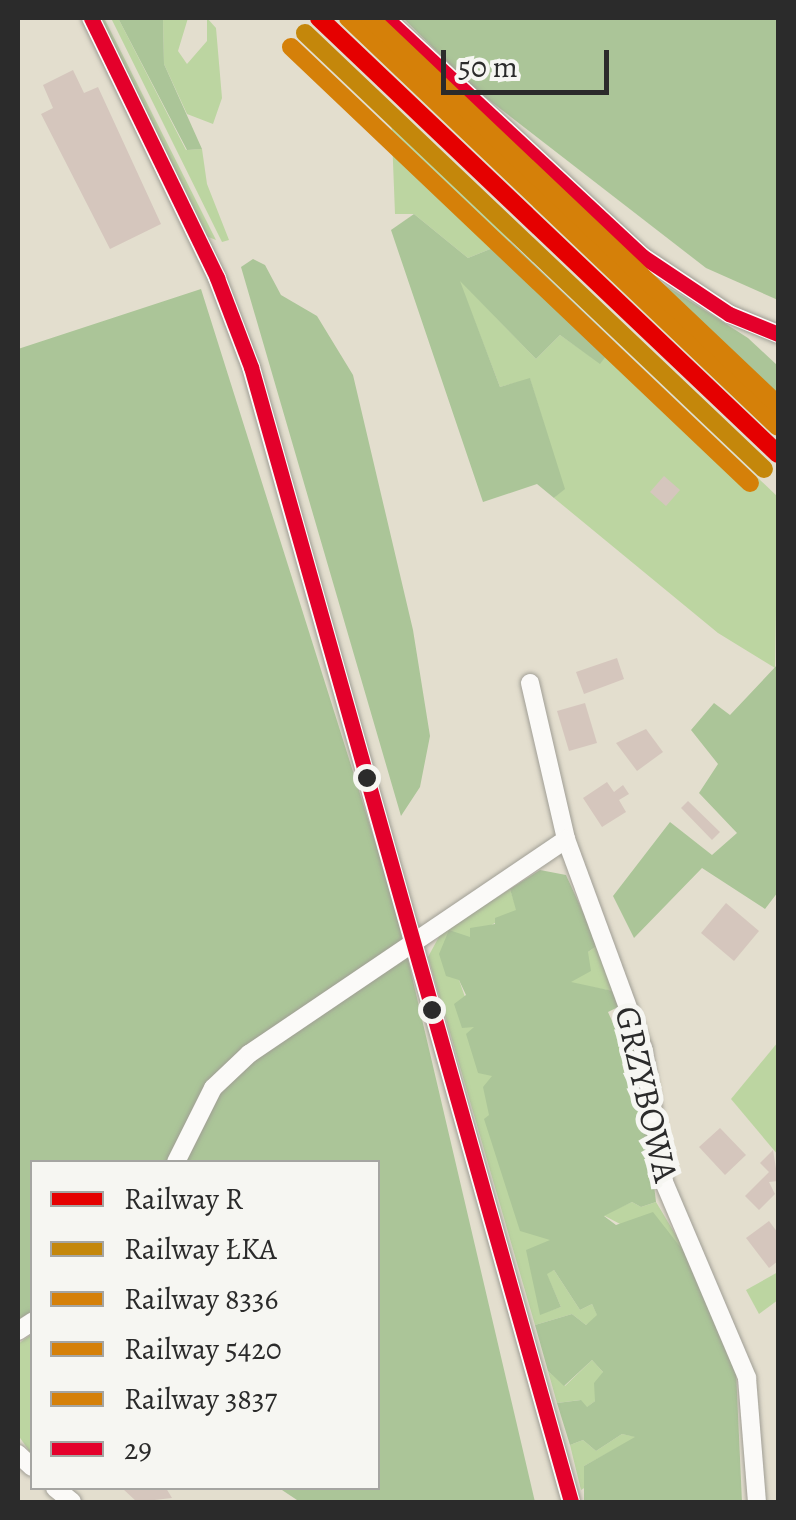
<!DOCTYPE html>
<meta charset="utf-8">
<style>
body{margin:0}
#map{position:relative;width:796px;height:1520px;overflow:hidden;background:#e3dece;font-family:Alegreya,serif}
div>[style]{position:absolute}
[style*='--x']{left:calc(var(--x)*1px);top:calc(var(--y)*1px);width:calc(var(--w)*1px);rotate:calc(var(--a)*1deg)}
.green>*{inset:0;background:#bcd5a1}
.forest>*{inset:0;background:#abc598}
.building>*{inset:0;background:#d5c6bd}
.roads{filter:drop-shadow(0 0 2px #a09e95) drop-shadow(0 0 2px #a09e95)}
.street>*{height:18px;margin:-9px;padding:0 9px;transform-origin:9px;border-radius:9px;background:#fbfaf8}
.bus-1>*{height:15px;margin:-7.5px;padding:0 7.5px;transform-origin:7.5px;border-radius:7.5px;background:#e4002b}
.rail-1>*{height:18px;margin:-9px;padding:0 9px;transform-origin:9px;border-radius:9px;background:#e50000}
.rail-2>*{height:18px;margin:-9px;padding:0 9px;transform-origin:9px;border-radius:9px;background:#c4870b}
.rail-3>*{height:18px;margin:-9px;padding:0 9px;transform-origin:9px;border-radius:9px;background:#d58009}
.rail-4>*{height:18px;margin:-9px;padding:0 9px;transform-origin:9px;border-radius:9px;background:#d58009}
.rail-5>*{height:18px;margin:-9px;padding:0 9px;transform-origin:9px;border-radius:9px;background:#d58009}
.dots>*{width:28px;height:28px;translate:-50% -50%;box-sizing:border-box;border:5px solid #f6f6f2;border-radius:50%}
span{translate:-50% -50%;white-space:nowrap;text-align:center;line-height:1.15;-webkit-text-stroke:10px #f6f6f2;paint-order:stroke}
.street-label{font-size:35px;color:#2b2b2b}
.frame{position:absolute;inset:0;border:20px solid #2b2b2b;pointer-events:none}
.legend{position:absolute;left:30px;top:1160px;width:350px;height:330px;box-sizing:border-box;background:#f6f6f2;border:2px solid #a5a5a2;margin:0;padding:12px 18px;list-style:none;font-size:30px;color:#2b2b2b}
.legend li{display:flex;align-items:center;gap:20px;height:50px}
.legend b{width:50px;border:2px solid #a5a5a2}
.scale{position:absolute;left:441px;top:50px;width:168px;height:45px;box-sizing:border-box;border:5px solid #2b2b2b;border-top:0;padding-left:12px;font-size:30px;line-height:35px;white-space:nowrap;color:#2b2b2b;-webkit-text-stroke:8px #f6f6f2;paint-order:stroke}
</style>
<div id="map">
<div class="green">
<i style="clip-path:polygon(98px 18px,104px 18px,216px 240px,206px 236px)"></i>
<i style="clip-path:polygon(111px 18px,118px 18px,186px 150px,202px 149px,207px 184px,229px 240px,222px 242px)"></i>
<i style="clip-path:polygon(163px 18px,188px 18px,178px 51px,187px 64px,207px 41px,207px 18px,216px 28px,222px 98px,213px 124px,187px 114px,164px 64px)"></i>
<i style="clip-path:polygon(350px 18px,369px 18px,778px 409px,778px 420px)"></i>
<i style="clip-path:polygon(391px 111px,510px 241px,468px 258px,414px 214px,395px 214px)"></i>
<i style="clip-path:polygon(458px 278px,536px 359px,560px 335px,600px 363px,616px 343px,778px 497px,775px 668px,718px 633px,554px 498px,564px 489px,530px 379px,500px 387px)"></i>
<i style="clip-path:polygon(510px 889px,517px 910px,471px 937px,459px 980px,551px 1240px,540px 1314px,561px 1307px,546px 1273px,554px 1270px,580px 1310px,592px 1304px,598px 1316px,586px 1325px,572px 1314px,535px 1325px,428px 957px,441px 933px)"></i>
<i style="clip-path:polygon(598px 945px,613px 991px,569px 983px,588px 952px)"></i>
<i style="clip-path:polygon(778px 1042px,778px 1155px,731px 1099px)"></i>
<i style="clip-path:polygon(632px 1202px,641px 1207px,656px 1202px,692px 1262px,603px 1215px)"></i>
<i style="clip-path:polygon(778px 1272px,778px 1300px,759px 1314px,746px 1290px)"></i>
<i style="clip-path:polygon(32px 1334px,32px 1455px,18px 1435px,18px 1344px)"></i>
<i style="clip-path:polygon(592px 1360px,603px 1372px,595px 1401px,586px 1408px,580px 1400px,557px 1403px,548px 1371px,565px 1386px)"></i>
<i style="clip-path:polygon(622px 1434px,637px 1437px,584px 1466px,589px 1485px,581px 1490px,570px 1445px,583px 1440px,596px 1451px)"></i>
</div>
<div class="forest">
<i style="clip-path:polygon(118px 18px,163px 18px,164px 64px,202px 149px,187px 150px)"></i>
<i style="clip-path:polygon(403px 18px,778px 18px,778px 300px,706px 268px,476px 90px)"></i>
<i style="clip-path:polygon(414px 214px,468px 258px,510px 241px,616px 343px,600px 364px,560px 335px,536px 359px,460px 281px,500px 387px,530px 378px,565px 489px,554px 498px,537px 484px,483px 502px,391px 230px)"></i>
<i style="clip-path:polygon(253px 259px,265px 265px,281px 295px,317px 316px,353px 375px,413px 630px,430px 736px,420px 787px,401px 816px,241px 267px)"></i>
<i style="clip-path:polygon(629px 262px,748px 338px,778px 366px,778px 409px)"></i>
<i style="clip-path:polygon(201px 289px,396px 908px,535px 1502px,300px 1502px,279px 1488px,378px 1488px,378px 1162px,32px 1162px,32px 1311px,18px 1320px,18px 349px)"></i>
<i style="clip-path:polygon(778px 664px,778px 892px,765px 909px,702px 868px,634px 938px,613px 896px,670px 822px,712px 855px,737px 833px,699px 793px,718px 764px,691px 730px,714px 703px,730px 715px)"></i>
<i style="clip-path:polygon(540px 870px,566px 875px,598px 945px,588px 952px,591px 971px,571px 982px,613px 991px,618px 1007px,608px 1012px,616px 1030px,628px 1026px,637px 1057px,622px 1064px,626px 1078px,637px 1084px,640px 1123px,647px 1125px,656px 1202px,641px 1207px,632px 1202px,604px 1216px,616px 1225px,653px 1212px,692px 1262px,736px 1371px,742px 1502px,584px 1502px,584px 1466px,635px 1437px,622px 1434px,596px 1451px,583px 1440px,570px 1445px,557px 1403px,581px 1400px,587px 1407px,595px 1401px,594px 1383px,603px 1372px,592px 1360px,564px 1386px,548px 1371px,535px 1325px,572px 1314px,586px 1325px,597px 1315px,592px 1304px,580px 1310px,554px 1270px,547px 1274px,561px 1307px,540px 1315px,526px 1250px,550px 1240px,520px 1231px,484px 1119px,489px 1115px,483px 1087px,492px 1076px,478px 1073px,466px 1034px,474px 1027px,462px 1028px,454px 1004px,466px 995px,459px 980px,446px 976px,439px 954px,449px 930px,470px 937px,470px 928px,495px 924px,495px 918px,516px 910px,510px 889px)"></i>
</div>
<div class="building">
<i style="clip-path:polygon(73px 70px,84px 93px,98px 87px,161px 224px,110px 249px,41px 114px,53px 108px,43px 85px)"></i>
<i style="clip-path:polygon(664px 476px,680px 490px,666px 506px,650px 492px)"></i>
<i style="clip-path:polygon(617px 658px,624px 679px,584px 694px,576px 672px)"></i>
<i style="clip-path:polygon(585px 703px,597px 743px,569px 751px,557px 711px)"></i>
<i style="clip-path:polygon(646px 729px,663px 752px,637px 771px,616px 743px)"></i>
<i style="clip-path:polygon(607px 782px,614px 792px,623px 785px,629px 794px,619px 800px,626px 812px,602px 827px,583px 798px)"></i>
<i style="clip-path:polygon(688px 801px,720px 832px,712px 840px,681px 808px)"></i>
<i style="clip-path:polygon(726px 903px,759px 931px,734px 961px,701px 933px)"></i>
<i style="clip-path:polygon(720px 1128px,746px 1155px,725px 1175px,699px 1147px)"></i>
<i style="clip-path:polygon(773px 1150px,778px 1181px,769px 1182px,775px 1194px,759px 1210px,745px 1196px,769px 1172px,760px 1163px)"></i>
<i style="clip-path:polygon(769px 1221px,778px 1233px,778px 1261px,769px 1268px,746px 1238px)"></i>
<i style="clip-path:polygon(122px 1488px,166px 1488px,172px 1498px,137px 1502px)"></i>
</div>
<div class="roads">
<div class="street">
<i style="--x:91;--y:18;--w:289;--a:64.1"></i>
<i style="--x:217;--y:278;--w:95;--a:69.1"></i>
<i style="--x:251;--y:367;--w:1179;--a:74.25"></i>
<i style="--x:386;--y:18;--w:350;--a:42.9"></i>
<i style="--x:642;--y:256;--w:105;--a:33.7"></i>
<i style="--x:729;--y:314;--w:53;--a:22.2"></i>
<i style="--x:530;--y:683;--w:160;--a:77"></i>
<i style="--x:566;--y:839;--w:223;--a:69.8"></i>
<i style="--x:643;--y:1048;--w:136;--a:81.1"></i>
<i style="--x:664;--y:1182;--w:213;--a:67"></i>
<i style="--x:747;--y:1378;--w:124;--a:85.4"></i>
<i style="--x:176;--y:1162;--w:83;--a:-63.4"></i>
<i style="--x:213;--y:1088;--w:50;--a:-43.4"></i>
<i style="--x:249;--y:1054;--w:383;--a:-34.1"></i>
<i style="--x:18;--y:1331;--w:17;--a:-33"></i>
<i style="--x:18;--y:1454;--w:19;--a:43"></i>
<i style="--x:55;--y:1488;--w:22;--a:39"></i>
</div>
</div>
<div class="bus-1">
<i style="--x:91;--y:18;--w:289;--a:64.1"></i>
<i style="--x:217;--y:278;--w:95;--a:69.1"></i>
<i style="--x:251;--y:367;--w:1179;--a:74.25"></i>
<i style="--x:386;--y:18;--w:350;--a:42.9"></i>
<i style="--x:642;--y:256;--w:105;--a:33.7"></i>
<i style="--x:729;--y:314;--w:53;--a:22.2"></i>
</div>
<div class="rail-1">
<i style="--x:319;--y:18;--w:633;--a:43.53"></i>
</div>
<div class="rail-2">
<i style="--x:305;--y:33;--w:633;--a:43.53"></i>
</div>
<div class="rail-3">
<i style="--x:348;--y:18;--w:593;--a:43.57"></i>
</div>
<div class="rail-4">
<i style="--x:291;--y:47;--w:633;--a:43.53"></i>
</div>
<div class="rail-5">
<i style="--x:370;--y:18;--w:562;--a:43.49"></i>
</div>
<div class="dots">
<i style="left:367px;top:778px;background:#2b2b2b"></i>
<i style="left:432px;top:1010px;background:#2b2b2b"></i>
</div>
<div class="street-label">
<span style="left:647px;top:1094px;rotate:77deg">GRZYBOWA</span>
</div>
<div class="frame"></div>
<ul class="legend">
<li><b style="height:12px;background:#e50000"></b>Railway R</li>
<li><b style="height:12px;background:#c4870b"></b>Railway ŁKA</li>
<li><b style="height:12px;background:#d58009"></b>Railway 8336</li>
<li><b style="height:12px;background:#d58009"></b>Railway 5420</li>
<li><b style="height:12px;background:#d58009"></b>Railway 3837</li>
<li><b style="height:12px;background:#e4002b"></b>29</li>
</ul>
<div class="scale">50 m</div>
</div>
